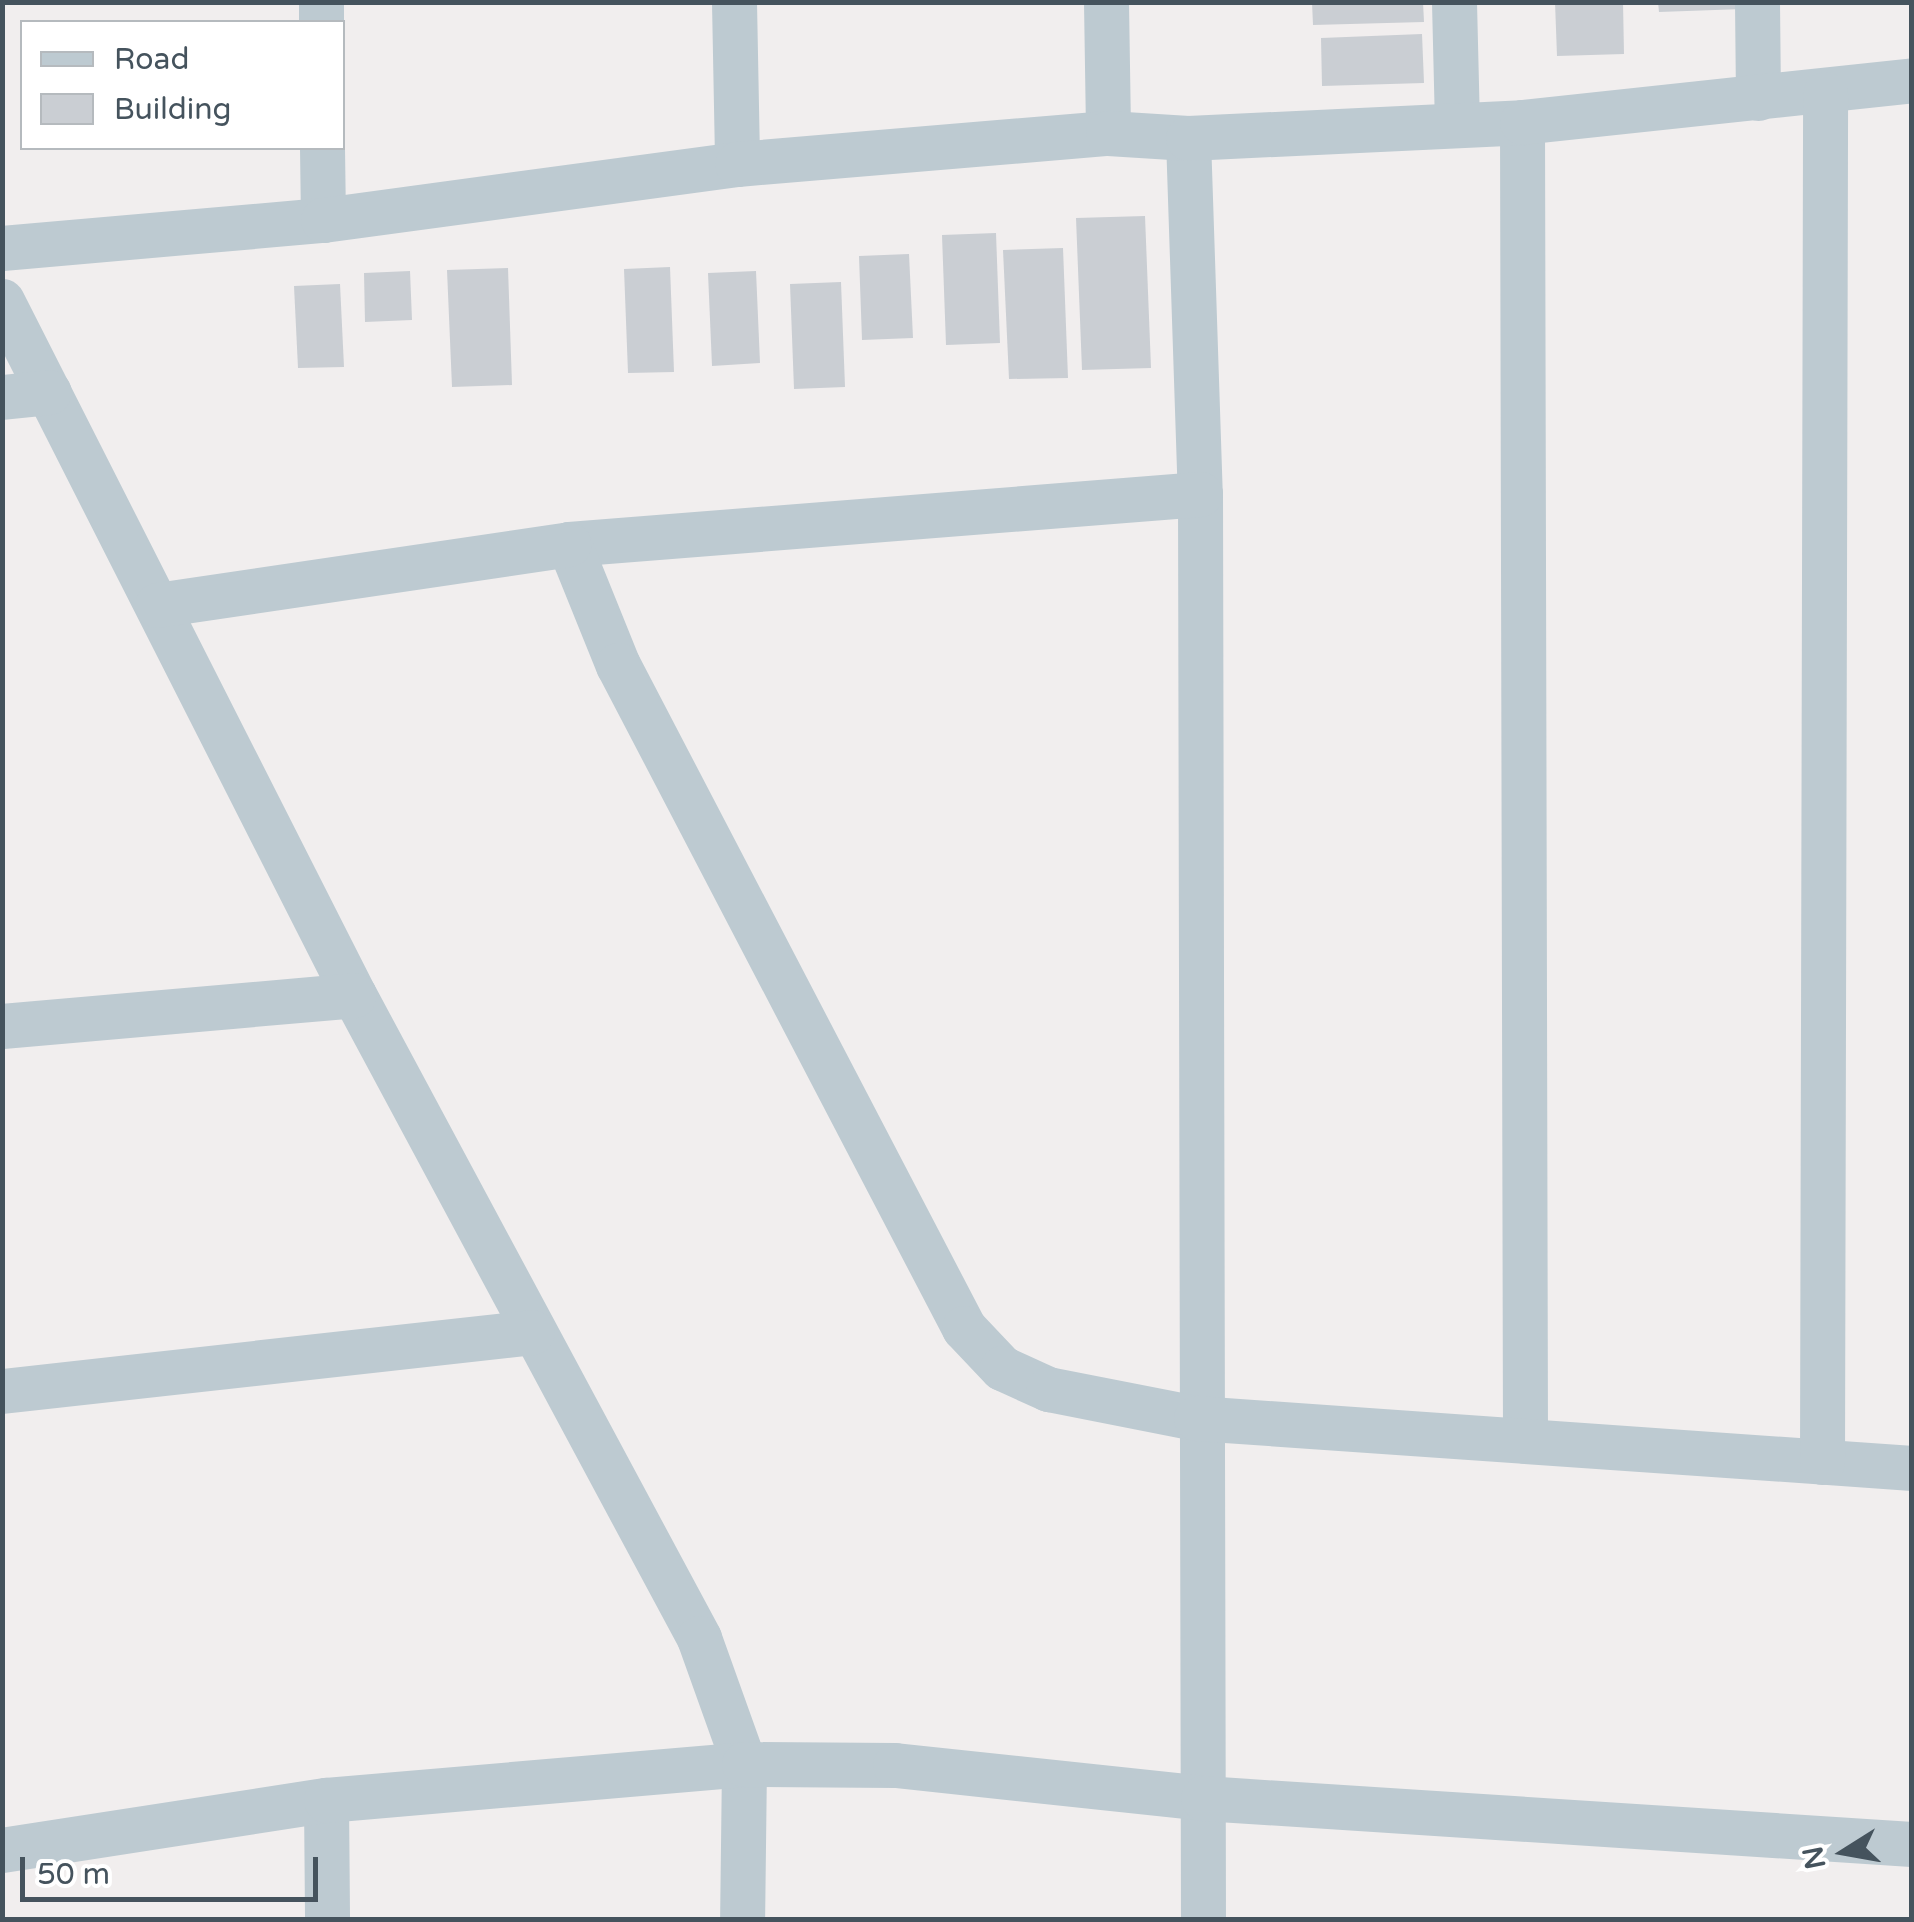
<!DOCTYPE html>
<style>
body{margin:0}
#map{position:relative;width:1914px;height:1922px;overflow:hidden;background:#f1eeee;font-family:"Varela Round",sans-serif}
div>[style]{position:absolute}
[style*='--x']{left:calc(var(--x)*1px);top:calc(var(--y)*1px);width:calc(var(--w)*1px);rotate:calc(var(--a)*1deg)}
.building>*{inset:0;background:#caced3}
.minor>*{height:45px;margin:-22.5px;padding:0 22.5px;transform-origin:22.5px;border-radius:22.5px;background:#bdcad1}
span{translate:-50% -50%;white-space:nowrap;text-align:center;line-height:1.15;-webkit-text-stroke:8px #fff;paint-order:stroke}
.frame{position:absolute;inset:0;border:5px solid #45535d;pointer-events:none}
.legend{position:absolute;left:20px;top:20px;width:325px;height:130px;box-sizing:border-box;background:#fff;border:2px solid #b5babe;margin:0;padding:12px 18px;list-style:none;font-size:30px;color:#45535d}
.legend li{display:flex;align-items:center;gap:20px;height:50px}
.legend b{width:50px;border:2px solid #b5babe}
.north{position:absolute;left:1794px;top:1802px;width:100px;height:100px;-webkit-text-stroke:8px #fff;paint-order:stroke;rotate:259deg;font-size:28px;font-weight:700;line-height:40px;text-align:center;color:#45535d}
.north::after{content:'';display:block;margin:auto;width:35px;height:45px;background:#45535d;clip-path:polygon(50% 0,100% 100%,50% 72%,0 100%)}
.scale{position:absolute;left:20px;top:1857px;width:298px;height:45px;box-sizing:border-box;border:5px solid #45535d;border-top:0;padding-left:12px;font-size:30px;line-height:35px;white-space:nowrap;color:#45535d;-webkit-text-stroke:8px #fff;paint-order:stroke}
</style>
<div id="map">
<div class="building">
<i style="clip-path:polygon(1312px 2px,1423px 2px,1424px 22px,1313px 25px)"></i>
<i style="clip-path:polygon(1555px 2px,1623px 2px,1624px 54px,1557px 56px)"></i>
<i style="clip-path:polygon(1658px 2px,1743px 2px,1743px 9px,1659px 12px)"></i>
<i style="clip-path:polygon(1422px 34px,1424px 83px,1322px 86px,1321px 38px)"></i>
<i style="clip-path:polygon(1145px 216px,1151px 368px,1082px 370px,1076px 218px)"></i>
<i style="clip-path:polygon(996px 233px,1000px 343px,946px 345px,942px 235px)"></i>
<i style="clip-path:polygon(1063px 248px,1068px 378px,1009px 379px,1003px 250px)"></i>
<i style="clip-path:polygon(909px 254px,913px 338px,862px 340px,859px 256px)"></i>
<i style="clip-path:polygon(670px 267px,674px 372px,628px 373px,624px 269px)"></i>
<i style="clip-path:polygon(508px 268px,512px 385px,452px 387px,447px 270px)"></i>
<i style="clip-path:polygon(410px 271px,412px 320px,365px 322px,364px 273px)"></i>
<i style="clip-path:polygon(756px 271px,760px 363px,712px 366px,708px 273px)"></i>
<i style="clip-path:polygon(841px 282px,845px 387px,794px 389px,790px 284px)"></i>
<i style="clip-path:polygon(340px 284px,344px 367px,298px 368px,294px 286px)"></i>
</div>
<div class="minor">
<i style="--x:321;--y:2;--w:20;--a:90"></i>
<i style="--x:734;--y:2;--w:162;--a:88.9"></i>
<i style="--x:1106;--y:2;--w:131;--a:89.1"></i>
<i style="--x:1454;--y:2;--w:120;--a:88.6"></i>
<i style="--x:1757;--y:2;--w:96;--a:89.4"></i>
<i style="--x:1522;--y:122;--w:1319;--a:89.87"></i>
<i style="--x:1188;--y:138;--w:356;--a:88.1"></i>
<i style="--x:1200;--y:494;--w:1426;--a:89.88"></i>
<i style="--x:322;--y:148;--w:72;--a:89.2"></i>
<i style="--x:2;--y:248;--w:322;--a:-5"></i>
<i style="--x:323;--y:220;--w:418;--a:-7.7"></i>
<i style="--x:737;--y:164;--w:372;--a:-4.8"></i>
<i style="--x:1108;--y:133;--w:80;--a:3.6"></i>
<i style="--x:1188;--y:138;--w:334;--a:-2.7"></i>
<i style="--x:1522;--y:122;--w:392;--a:-6.1"></i>
<i style="--x:2;--y:301;--w:778;--a:63.11"></i>
<i style="--x:354;--y:995;--w:730;--a:61.78"></i>
<i style="--x:699;--y:1638;--w:134;--a:70.3"></i>
<i style="--x:744;--y:1764;--w:156;--a:90.7"></i>
<i style="--x:2;--y:397;--w:47;--a:-6.1"></i>
<i style="--x:1200;--y:494;--w:633;--a:175.47"></i>
<i style="--x:569;--y:544;--w:131;--a:68"></i>
<i style="--x:618;--y:665;--w:748;--a:62.44"></i>
<i style="--x:964;--y:1328;--w:55;--a:46.5"></i>
<i style="--x:1002;--y:1368;--w:51;--a:24.5"></i>
<i style="--x:1048;--y:1389;--w:151;--a:11.1"></i>
<i style="--x:1196;--y:1418;--w:718;--a:3.99"></i>
<i style="--x:157;--y:605;--w:416;--a:-8.4"></i>
<i style="--x:2;--y:1026;--w:353;--a:-5"></i>
<i style="--x:2;--y:1391;--w:533;--a:-6.35"></i>
<i style="--x:1822;--y:1462;--w:1368;--a:-89.87"></i>
<i style="--x:326;--y:1800;--w:120;--a:89.5"></i>
<i style="--x:2;--y:1850;--w:328;--a:-8.8"></i>
<i style="--x:326;--y:1800;--w:420;--a:-4.9"></i>
<i style="--x:744;--y:1764;--w:151;--a:0.4"></i>
<i style="--x:895;--y:1765;--w:310;--a:6.1"></i>
<i style="--x:1203;--y:1798;--w:710;--a:3.71"></i>
</div>
<div class="frame"></div>
<ul class="legend">
<li><b style="height:12px;background:#bdcad1"></b>Road</li>
<li><b style="height:28px;background:#caced3"></b>Building</li>
</ul>
<div class="north">N</div>
<div class="scale">50 m</div>
</div>
